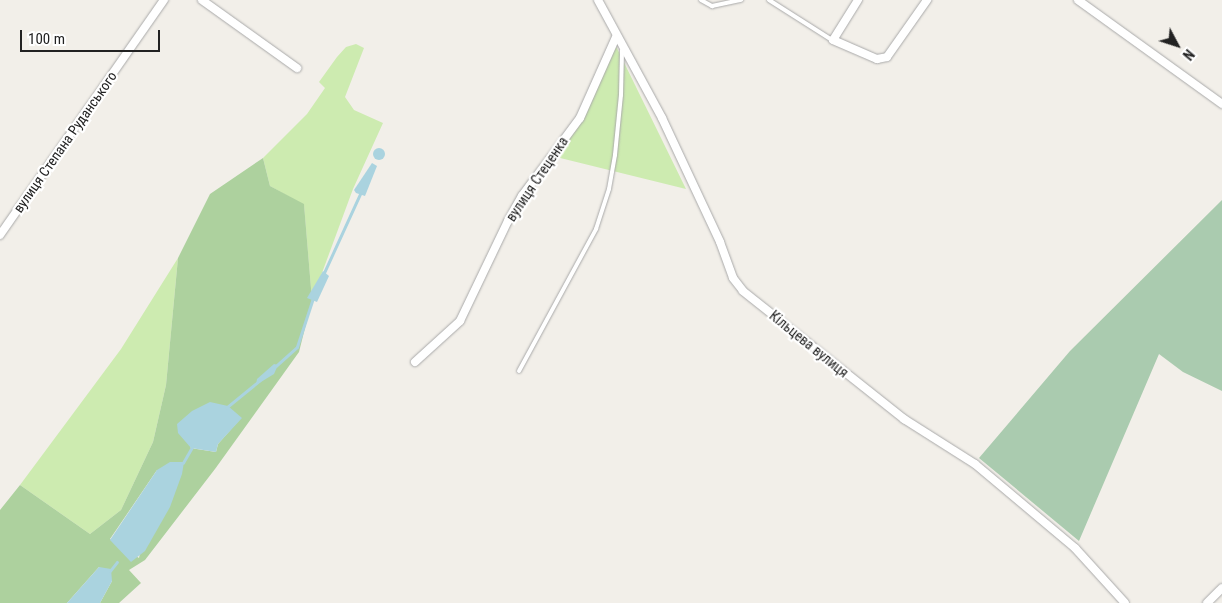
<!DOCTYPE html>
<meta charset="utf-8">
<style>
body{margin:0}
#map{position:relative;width:1222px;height:603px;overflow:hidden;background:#f2efe9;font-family:"Roboto Condensed",sans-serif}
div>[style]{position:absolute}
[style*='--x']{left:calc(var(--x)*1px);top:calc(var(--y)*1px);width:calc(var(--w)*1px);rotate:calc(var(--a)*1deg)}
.grass>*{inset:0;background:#cdebb0}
.forest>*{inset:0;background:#add19e}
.cemetery>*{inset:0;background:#aacbaf}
.water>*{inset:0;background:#aad3df}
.round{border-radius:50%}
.stream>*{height:2.5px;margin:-1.25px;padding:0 1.25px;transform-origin:1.25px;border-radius:1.25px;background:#aad3df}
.roads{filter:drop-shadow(0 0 1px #a9a9a9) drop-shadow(0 0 1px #a9a9a9)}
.service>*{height:4px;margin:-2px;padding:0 2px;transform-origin:2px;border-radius:2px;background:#fff}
.minor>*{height:8px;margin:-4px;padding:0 4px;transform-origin:4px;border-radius:4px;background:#fff}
span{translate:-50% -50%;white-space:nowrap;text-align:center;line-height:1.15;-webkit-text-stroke:4.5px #fff;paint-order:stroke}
.street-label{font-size:14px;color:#222}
.north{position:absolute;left:1152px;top:20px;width:50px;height:50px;-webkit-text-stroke:4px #fff;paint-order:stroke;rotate:130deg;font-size:14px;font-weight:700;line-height:20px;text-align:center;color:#222}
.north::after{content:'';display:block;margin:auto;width:18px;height:22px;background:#222;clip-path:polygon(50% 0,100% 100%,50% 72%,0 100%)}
.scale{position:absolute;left:20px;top:30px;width:140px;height:22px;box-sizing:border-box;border:2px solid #222;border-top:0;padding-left:6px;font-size:15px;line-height:18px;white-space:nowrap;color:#222;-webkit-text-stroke:4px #fff;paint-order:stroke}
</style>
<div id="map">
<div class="grass">
<i style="clip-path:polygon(613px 40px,686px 189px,548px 155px,578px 116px)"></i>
<i style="clip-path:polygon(356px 44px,364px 48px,345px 97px,354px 110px,383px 123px,353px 189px,312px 300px,304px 205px,270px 186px,263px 158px,307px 114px,325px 88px,319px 82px,337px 57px,346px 47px)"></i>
<i style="clip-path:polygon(178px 258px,166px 385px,153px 442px,121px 510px,90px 534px,20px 485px,121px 349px)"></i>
</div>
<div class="forest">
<i style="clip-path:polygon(evenodd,263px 158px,270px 186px,304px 204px,312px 300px,299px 352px,215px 469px,145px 560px,129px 570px,141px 583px,119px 603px,100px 603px,112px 581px,99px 567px,67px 603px,0 603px,0 510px,20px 485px,90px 534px,121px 510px,153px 442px,166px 385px,178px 258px,210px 194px,263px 158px,241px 418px,218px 444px,216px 452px,190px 448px,241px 418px,263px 158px,157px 470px,139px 558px,110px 539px,157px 470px)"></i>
</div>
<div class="cemetery">
<i style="clip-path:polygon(1222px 200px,1222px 391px,1183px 372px,1159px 354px,1079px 541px,979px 458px,1070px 351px)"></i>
</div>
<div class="water">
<i class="round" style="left:373px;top:148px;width:12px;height:12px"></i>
<i style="clip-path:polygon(372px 163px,377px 166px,365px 196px,356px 193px,354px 190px)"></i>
<i style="clip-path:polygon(323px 271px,329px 276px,317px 302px,307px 298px)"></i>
<i style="clip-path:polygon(274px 364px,278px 365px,274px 374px,256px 385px,257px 379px)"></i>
<i style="clip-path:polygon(210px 402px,228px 406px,242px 418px,218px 444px,216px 452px,191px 448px,178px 433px,177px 424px,192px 411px)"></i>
<i style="clip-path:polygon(170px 462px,184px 462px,182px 474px,170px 507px,145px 551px,131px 562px,110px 540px,157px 470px)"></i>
<i style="clip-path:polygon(99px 567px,111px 569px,112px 581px,100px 603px,67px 603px)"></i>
</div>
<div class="stream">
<i style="--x:323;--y:275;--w:89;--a:-65.4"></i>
<i style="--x:276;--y:366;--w:28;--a:-42"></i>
<i style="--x:297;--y:347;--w:52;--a:-71.9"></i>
<i style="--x:226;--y:408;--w:43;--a:-39.3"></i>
<i style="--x:183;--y:463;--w:20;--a:-60"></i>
<i style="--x:110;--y:571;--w:11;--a:-52"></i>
</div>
<div class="roads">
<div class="service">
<i style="--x:701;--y:0;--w:13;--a:29"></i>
<i style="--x:712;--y:6;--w:30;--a:-12"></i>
<i style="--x:769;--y:0;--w:75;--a:32.4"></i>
<i style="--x:519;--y:371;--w:162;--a:-61.5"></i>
<i style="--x:596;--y:229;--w:42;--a:-72"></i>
<i style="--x:609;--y:189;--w:35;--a:-80"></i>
<i style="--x:615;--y:155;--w:60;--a:-84.3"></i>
<i style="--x:621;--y:95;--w:45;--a:-88.7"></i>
</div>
<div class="minor">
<i style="--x:202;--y:0;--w:117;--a:35.6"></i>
<i style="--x:598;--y:0;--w:134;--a:61.5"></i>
<i style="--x:662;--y:118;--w:137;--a:64.9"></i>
<i style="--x:720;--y:242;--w:38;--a:70"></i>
<i style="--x:733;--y:278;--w:16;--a:52"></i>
<i style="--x:743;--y:291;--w:206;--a:38.5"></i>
<i style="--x:904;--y:419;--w:84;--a:32.4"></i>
<i style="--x:975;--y:464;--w:131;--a:40"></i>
<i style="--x:1075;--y:548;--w:74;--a:47.7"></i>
<i style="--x:858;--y:0;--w:47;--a:122"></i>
<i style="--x:833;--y:40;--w:48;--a:23.4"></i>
<i style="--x:877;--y:59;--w:10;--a:-11"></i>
<i style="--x:887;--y:57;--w:70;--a:-54.9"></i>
<i style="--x:1078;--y:0;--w:178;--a:35.8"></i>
<i style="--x:0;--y:235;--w:287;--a:-55.1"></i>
<i style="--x:415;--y:362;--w:61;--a:-42.3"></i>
<i style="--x:460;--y:321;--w:111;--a:-64.4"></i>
<i style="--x:508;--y:221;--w:29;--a:-61"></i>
<i style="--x:522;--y:196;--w:97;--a:-53.4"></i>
<i style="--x:580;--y:118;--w:89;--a:-66"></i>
<i style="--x:1207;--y:603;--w:21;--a:-45"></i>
</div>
</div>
<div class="street-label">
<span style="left:65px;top:142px;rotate:-55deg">вулиця Степана Руданського</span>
<span style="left:537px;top:179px;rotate:-56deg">вулиця Стеценка</span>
<span style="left:809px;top:344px;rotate:39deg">Кільцева вулиця</span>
</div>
<div class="north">N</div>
<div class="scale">100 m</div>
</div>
